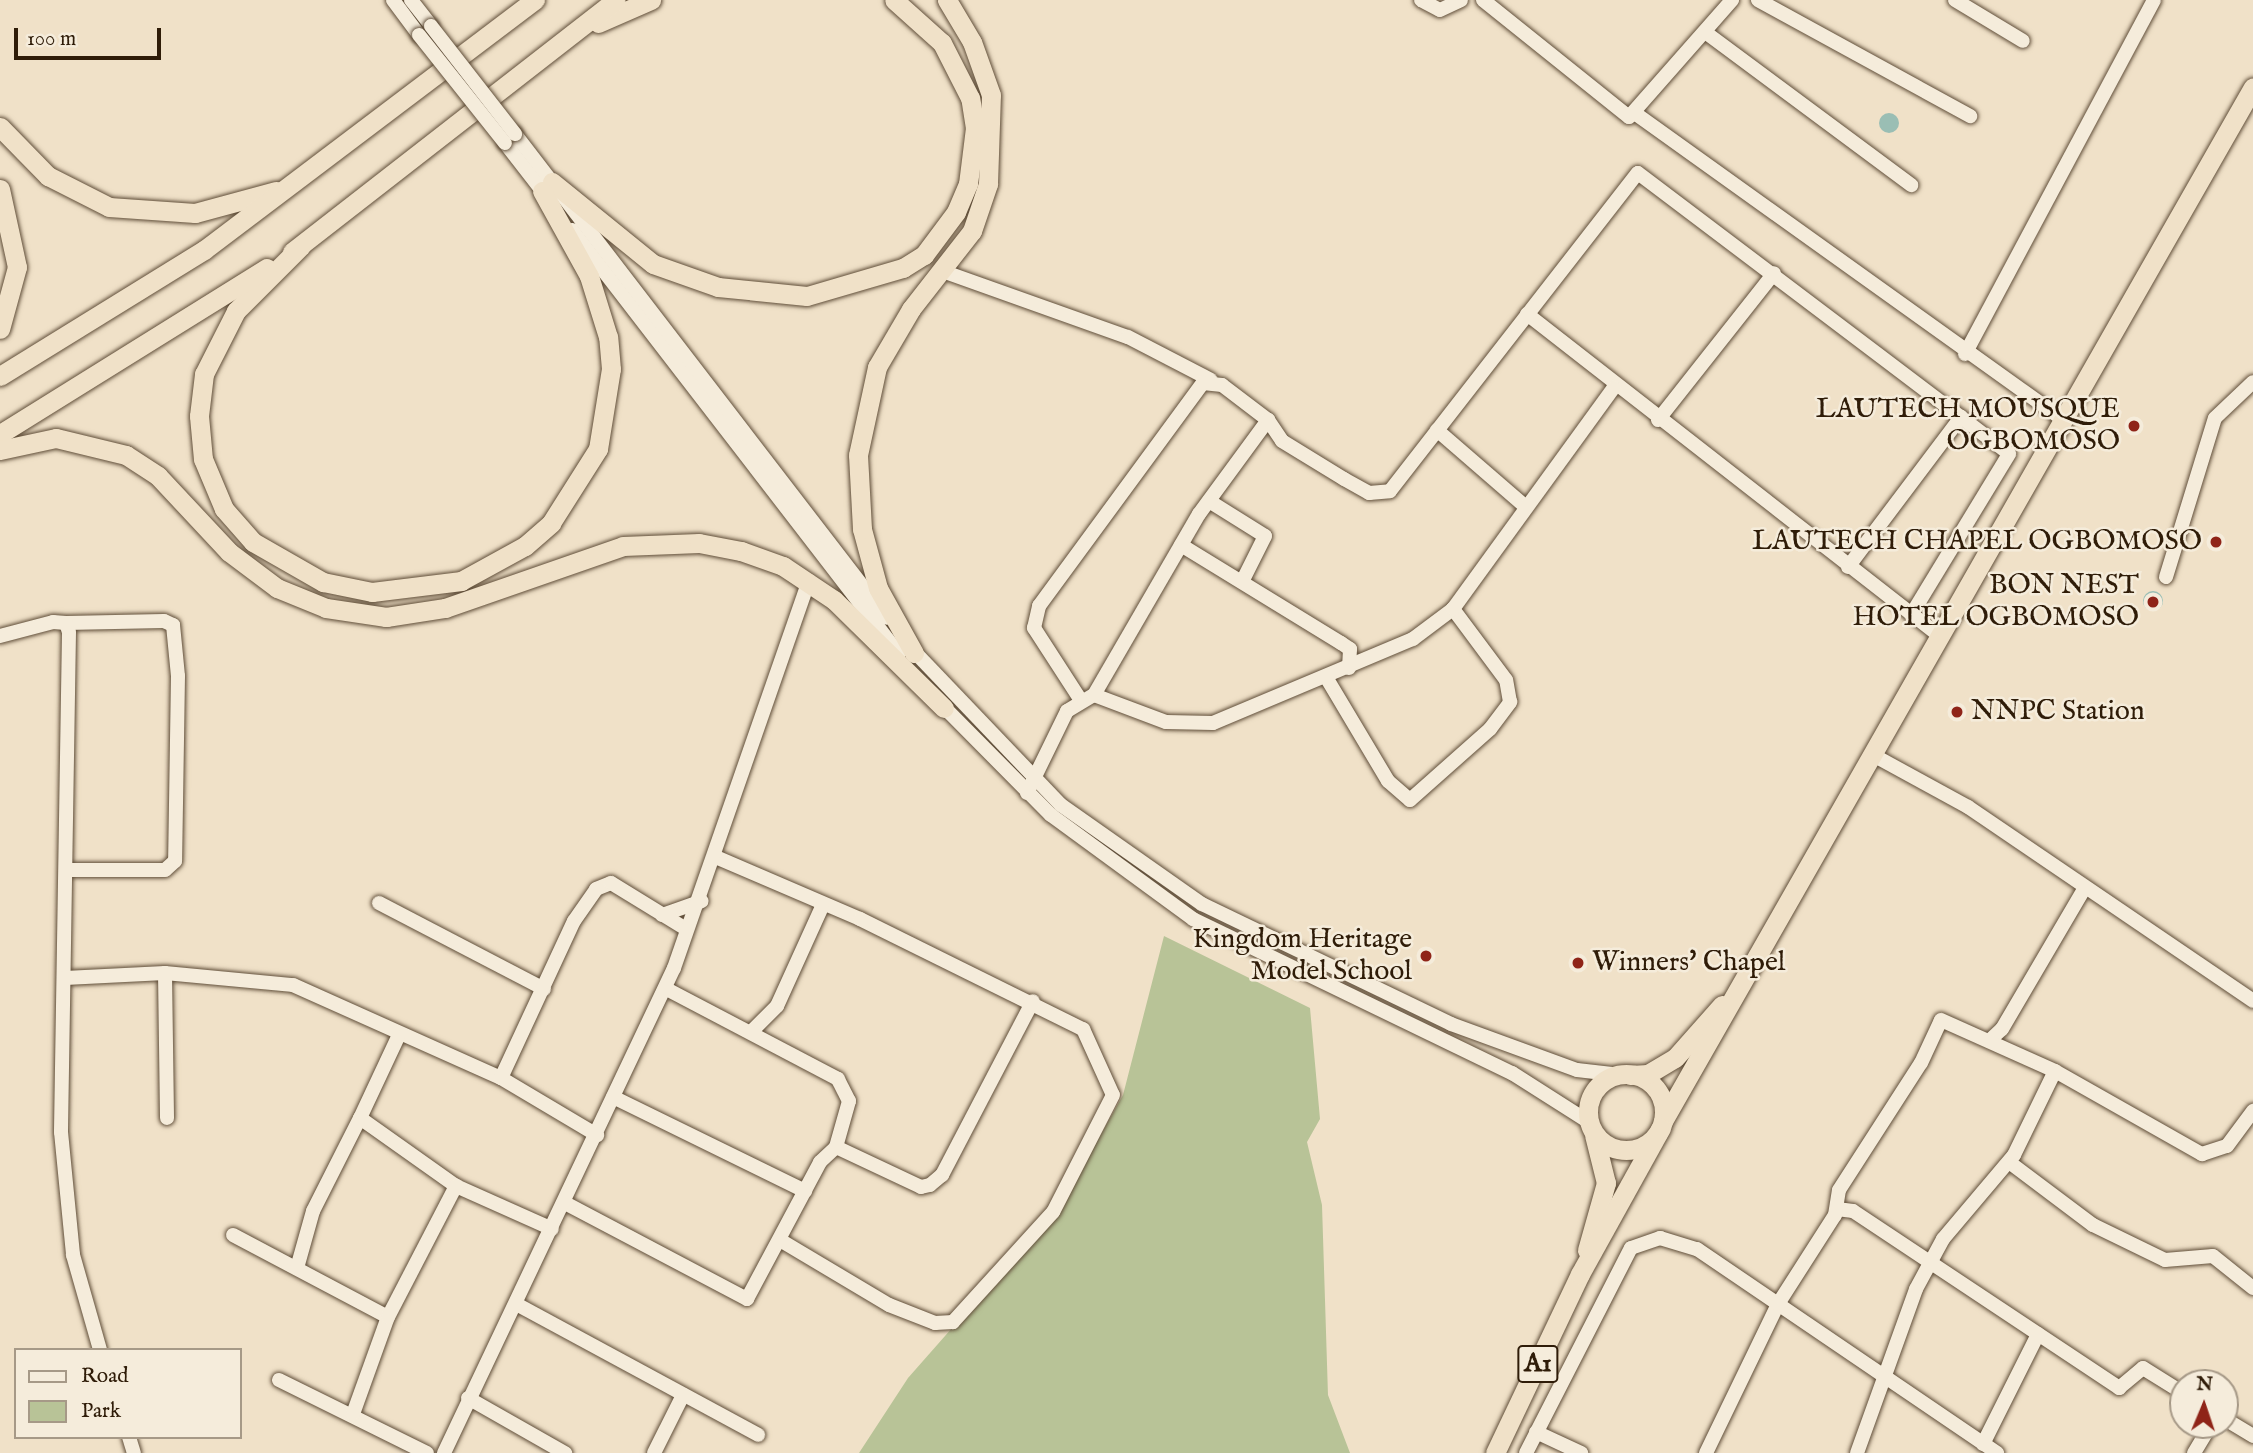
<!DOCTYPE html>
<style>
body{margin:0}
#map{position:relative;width:2253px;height:1453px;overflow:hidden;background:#f0e1c8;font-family:"IM FELL English",serif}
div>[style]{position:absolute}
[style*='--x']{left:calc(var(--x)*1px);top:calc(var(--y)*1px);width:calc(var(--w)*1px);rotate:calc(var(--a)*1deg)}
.green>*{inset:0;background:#b8c397}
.water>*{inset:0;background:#9abeb4}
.round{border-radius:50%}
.roads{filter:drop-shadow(0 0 2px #5f4d38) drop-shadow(0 0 2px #5f4d38)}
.minor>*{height:14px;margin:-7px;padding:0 7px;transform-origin:7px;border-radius:7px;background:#f5ecdb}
.highway>*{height:19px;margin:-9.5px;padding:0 9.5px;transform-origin:9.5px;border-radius:9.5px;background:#f0e1c8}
.highway>.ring{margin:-9.5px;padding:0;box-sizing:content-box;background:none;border:19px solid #f0e1c8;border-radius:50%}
.bridges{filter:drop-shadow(0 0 2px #5f4d38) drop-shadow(0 0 2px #5f4d38)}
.minor-bridge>*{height:14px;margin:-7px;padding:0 7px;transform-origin:7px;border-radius:7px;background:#f5ecdb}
.dots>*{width:19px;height:19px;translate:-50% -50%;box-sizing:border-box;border:4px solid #f5ecdb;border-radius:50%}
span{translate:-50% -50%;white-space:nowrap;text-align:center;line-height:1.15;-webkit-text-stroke:5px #f5ecdb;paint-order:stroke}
.shield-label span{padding:2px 5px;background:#f5ecdb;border:2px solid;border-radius:5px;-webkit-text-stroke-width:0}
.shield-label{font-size:26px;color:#2f1c08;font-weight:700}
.poi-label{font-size:28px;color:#2f1c08}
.right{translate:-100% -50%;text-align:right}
.left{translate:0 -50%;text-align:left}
.legend{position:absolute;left:14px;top:1348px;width:228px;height:91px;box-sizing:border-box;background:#f5ecdb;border:2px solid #a69987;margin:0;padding:9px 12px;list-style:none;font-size:21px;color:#2f1c08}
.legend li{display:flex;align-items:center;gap:14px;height:35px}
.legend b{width:35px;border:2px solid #a69987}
.north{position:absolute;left:2169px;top:1369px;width:70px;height:70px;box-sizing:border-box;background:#f5ecdb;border:2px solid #a69987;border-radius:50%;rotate:2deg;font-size:19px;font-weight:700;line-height:28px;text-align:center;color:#2f1c08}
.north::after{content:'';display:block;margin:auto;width:24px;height:32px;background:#8f2418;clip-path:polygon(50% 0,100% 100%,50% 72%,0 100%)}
.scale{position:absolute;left:14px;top:28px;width:147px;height:32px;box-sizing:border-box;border:4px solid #2f1c08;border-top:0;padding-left:9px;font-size:21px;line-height:24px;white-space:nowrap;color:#2f1c08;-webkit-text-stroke:5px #f5ecdb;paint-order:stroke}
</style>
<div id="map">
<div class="green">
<i style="clip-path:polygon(1164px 936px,1310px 1008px,1320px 1119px,1307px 1142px,1322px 1205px,1328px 1395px,1350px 1453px,859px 1453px,908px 1378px,1063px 1202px,1123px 1095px)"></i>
</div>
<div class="water">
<i class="round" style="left:1879px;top:113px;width:20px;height:20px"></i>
<i class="round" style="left:2143px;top:591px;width:20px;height:20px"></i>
</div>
<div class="roads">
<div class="minor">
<i style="--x:393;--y:0;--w:44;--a:53.4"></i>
<i style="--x:411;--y:0;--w:33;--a:52"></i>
<i style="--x:1421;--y:0;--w:21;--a:28"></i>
<i style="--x:1440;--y:10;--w:23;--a:-25"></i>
<i style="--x:1483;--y:0;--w:187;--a:38.7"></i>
<i style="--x:1629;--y:117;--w:156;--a:-48.6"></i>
<i style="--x:1758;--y:0;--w:242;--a:28.7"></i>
<i style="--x:1955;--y:0;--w:79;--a:31.1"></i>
<i style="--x:1705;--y:32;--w:257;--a:36.6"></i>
<i style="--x:1636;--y:114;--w:528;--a:35.59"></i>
<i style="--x:515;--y:134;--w:610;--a:52.45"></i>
<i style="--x:505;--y:143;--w:68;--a:52.1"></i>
<i style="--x:572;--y:230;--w:535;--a:52.36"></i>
<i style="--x:945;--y:272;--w:194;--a:19.6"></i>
<i style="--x:1128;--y:337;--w:93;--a:27.4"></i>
<i style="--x:1527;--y:314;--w:525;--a:37.96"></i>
<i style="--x:1965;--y:354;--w:401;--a:-61.9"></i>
<i style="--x:1658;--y:420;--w:187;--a:-51.7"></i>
<i style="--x:1437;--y:430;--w:118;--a:40.9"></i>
<i style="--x:1209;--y:501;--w:66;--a:32"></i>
<i style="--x:1265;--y:536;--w:51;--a:116.6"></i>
<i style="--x:1181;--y:545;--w:188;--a:31.5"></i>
<i style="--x:1341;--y:643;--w:11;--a:34"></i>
<i style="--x:1350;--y:649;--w:19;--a:93"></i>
<i style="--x:1848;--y:567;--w:188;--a:-53"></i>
<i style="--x:2166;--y:577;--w:166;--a:-72.9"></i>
<i style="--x:2215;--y:418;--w:52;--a:-43.5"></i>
<i style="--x:66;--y:623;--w:98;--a:-1.2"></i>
<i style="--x:164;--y:621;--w:10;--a:24"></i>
<i style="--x:173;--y:625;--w:51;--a:84.4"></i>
<i style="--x:178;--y:676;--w:185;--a:90.9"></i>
<i style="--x:175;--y:861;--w:13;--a:138"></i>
<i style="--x:165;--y:870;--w:97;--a:180"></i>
<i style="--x:0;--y:636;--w:55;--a:-14.8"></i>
<i style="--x:53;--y:622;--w:13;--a:4"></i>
<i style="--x:66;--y:623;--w:9;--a:72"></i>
<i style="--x:69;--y:632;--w:500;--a:90.92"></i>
<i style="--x:61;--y:1132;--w:124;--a:84.4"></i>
<i style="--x:73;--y:1255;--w:99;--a:74.1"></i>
<i style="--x:908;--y:645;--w:221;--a:46.3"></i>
<i style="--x:1061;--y:805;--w:172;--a:35.1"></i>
<i style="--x:1202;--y:904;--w:276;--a:25.7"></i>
<i style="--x:1451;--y:1024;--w:134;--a:20.1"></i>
<i style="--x:1577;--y:1070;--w:44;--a:6.5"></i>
<i style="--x:1326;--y:677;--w:121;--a:59.2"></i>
<i style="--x:1388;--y:781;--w:29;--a:41"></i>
<i style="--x:1410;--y:800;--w:107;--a:-41.6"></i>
<i style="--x:1490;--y:729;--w:34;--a:-53"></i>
<i style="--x:1510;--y:702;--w:22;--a:-100"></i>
<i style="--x:1506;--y:680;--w:89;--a:-126.7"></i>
<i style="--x:1094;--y:695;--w:77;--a:20.6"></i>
<i style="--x:1166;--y:722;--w:47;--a:1.2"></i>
<i style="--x:1213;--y:723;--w:217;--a:-22.8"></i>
<i style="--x:1413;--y:639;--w:50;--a:-36.9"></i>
<i style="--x:1453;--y:609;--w:274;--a:-54"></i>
<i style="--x:1080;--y:699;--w:85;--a:-122.9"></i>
<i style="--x:1034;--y:628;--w:23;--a:-77"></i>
<i style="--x:1039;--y:606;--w:277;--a:-53.7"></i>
<i style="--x:1203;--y:383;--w:19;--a:6"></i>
<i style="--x:1222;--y:385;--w:58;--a:37.3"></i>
<i style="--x:939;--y:702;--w:159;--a:45.3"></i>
<i style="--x:1051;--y:815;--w:176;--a:36.2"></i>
<i style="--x:1193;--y:919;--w:354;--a:25.8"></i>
<i style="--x:1512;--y:1073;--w:91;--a:32.5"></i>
<i style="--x:1873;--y:755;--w:108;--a:28.7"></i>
<i style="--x:1968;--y:807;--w:345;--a:34.2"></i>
<i style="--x:1027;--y:793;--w:91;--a:-64"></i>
<i style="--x:1067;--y:711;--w:31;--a:-31"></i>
<i style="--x:1094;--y:695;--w:209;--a:-59.9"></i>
<i style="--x:1199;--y:514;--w:117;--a:-53.7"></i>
<i style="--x:1268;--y:420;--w:25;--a:56"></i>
<i style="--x:1282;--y:441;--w:73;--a:31.5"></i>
<i style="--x:1344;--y:479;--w:29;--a:29"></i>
<i style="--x:1369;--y:493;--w:21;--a:-5"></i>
<i style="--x:1390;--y:491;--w:403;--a:-52.1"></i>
<i style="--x:1638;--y:173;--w:465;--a:37.1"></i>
<i style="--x:2009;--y:454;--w:188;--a:121.3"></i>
<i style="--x:718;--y:858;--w:155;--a:23.2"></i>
<i style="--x:860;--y:919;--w:249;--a:26.3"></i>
<i style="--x:1083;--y:1029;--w:72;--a:65.6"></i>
<i style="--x:1113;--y:1095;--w:131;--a:117.1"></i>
<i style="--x:1053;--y:1212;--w:149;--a:132.3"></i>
<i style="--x:953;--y:1322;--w:18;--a:177"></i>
<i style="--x:935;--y:1323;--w:49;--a:-158.6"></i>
<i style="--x:889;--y:1305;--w:127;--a:-149.2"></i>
<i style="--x:379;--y:903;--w:186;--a:27.5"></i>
<i style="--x:662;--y:915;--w:42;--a:-19.3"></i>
<i style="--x:165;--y:973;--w:145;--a:89.2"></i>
<i style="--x:65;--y:978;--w:100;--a:-2.9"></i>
<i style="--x:165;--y:973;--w:129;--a:5.4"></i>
<i style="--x:293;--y:985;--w:228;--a:24.1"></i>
<i style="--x:501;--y:1078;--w:112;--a:30.7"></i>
<i style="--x:753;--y:1030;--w:34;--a:-45"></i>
<i style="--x:777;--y:1006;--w:109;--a:-65.6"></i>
<i style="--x:398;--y:1037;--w:89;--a:115.1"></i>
<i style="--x:360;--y:1118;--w:118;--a:35.3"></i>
<i style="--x:456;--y:1186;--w:105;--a:24.1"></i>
<i style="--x:1990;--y:1040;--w:16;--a:-43"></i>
<i style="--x:2002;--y:1029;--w:162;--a:-59.6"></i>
<i style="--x:501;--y:1078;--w:173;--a:-65.1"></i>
<i style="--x:574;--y:921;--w:39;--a:-55"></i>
<i style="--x:596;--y:889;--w:16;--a:-22"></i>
<i style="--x:611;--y:883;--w:88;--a:31.5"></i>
<i style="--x:613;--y:1097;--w:214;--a:26.1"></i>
<i style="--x:836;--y:1147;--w:94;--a:25.2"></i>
<i style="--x:921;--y:1187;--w:9;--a:-13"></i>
<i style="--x:930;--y:1185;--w:16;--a:-40"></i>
<i style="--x:942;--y:1175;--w:196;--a:-62.4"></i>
<i style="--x:2009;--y:1162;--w:105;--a:36.9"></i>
<i style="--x:2093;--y:1225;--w:80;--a:25.9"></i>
<i style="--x:2165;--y:1260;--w:48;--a:-4.8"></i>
<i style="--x:2213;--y:1256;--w:51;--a:38.7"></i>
<i style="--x:565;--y:1203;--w:206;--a:27.8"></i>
<i style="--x:747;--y:1299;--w:155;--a:-61.9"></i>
<i style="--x:820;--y:1162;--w:22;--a:-43"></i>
<i style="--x:836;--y:1147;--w:48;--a:-74.2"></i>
<i style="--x:849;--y:1101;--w:25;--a:-117"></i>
<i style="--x:838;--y:1079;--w:195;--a:-152.3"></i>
<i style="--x:1837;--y:1209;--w:16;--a:7"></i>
<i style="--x:1853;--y:1211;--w:320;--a:33.6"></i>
<i style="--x:2119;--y:1388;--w:31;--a:-40"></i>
<i style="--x:2143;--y:1368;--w:47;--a:32"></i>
<i style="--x:233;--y:1235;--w:175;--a:27.9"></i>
<i style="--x:297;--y:1268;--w:59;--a:-74.3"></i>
<i style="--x:313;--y:1211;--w:104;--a:-63.2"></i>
<i style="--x:518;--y:1305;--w:273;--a:28.4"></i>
<i style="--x:279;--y:1380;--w:165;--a:26.3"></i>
<i style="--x:468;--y:1398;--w:112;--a:29.6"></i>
<i style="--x:353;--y:1414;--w:103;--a:-70.2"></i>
<i style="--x:388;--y:1317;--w:148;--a:-62.6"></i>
<i style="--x:2225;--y:1419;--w:33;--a:31"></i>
<i style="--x:1536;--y:1432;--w:50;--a:25"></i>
<i style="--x:129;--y:1437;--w:17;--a:73"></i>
<i style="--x:1983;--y:1444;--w:123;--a:-63.4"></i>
<i style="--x:444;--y:1453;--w:537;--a:-64.63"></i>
<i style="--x:674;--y:968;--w:410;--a:-70.8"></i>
<i style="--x:654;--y:1453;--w:65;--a:-63.4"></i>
<i style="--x:1526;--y:1453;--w:230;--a:-62.9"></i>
<i style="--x:1631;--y:1248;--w:31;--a:-19"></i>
<i style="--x:1660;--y:1238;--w:39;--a:17"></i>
<i style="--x:1697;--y:1249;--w:363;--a:34.2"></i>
<i style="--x:1706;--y:1453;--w:165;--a:-64.2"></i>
<i style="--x:1778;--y:1304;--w:106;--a:-57.4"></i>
<i style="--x:1835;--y:1215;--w:25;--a:-81"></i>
<i style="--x:1839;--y:1190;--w:151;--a:-57.2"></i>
<i style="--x:1921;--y:1063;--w:47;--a:-65.1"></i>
<i style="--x:1941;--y:1020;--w:125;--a:24.1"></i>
<i style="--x:2055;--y:1071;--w:169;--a:29.5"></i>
<i style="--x:2202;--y:1154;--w:26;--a:-18"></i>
<i style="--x:2227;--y:1146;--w:44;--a:-53.4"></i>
<i style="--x:1857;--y:1453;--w:174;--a:-70.2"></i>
<i style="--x:1916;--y:1289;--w:57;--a:-61.6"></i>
<i style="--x:1943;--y:1239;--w:110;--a:-49.8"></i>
<i style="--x:2014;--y:1155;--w:93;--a:-64"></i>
<i style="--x:2194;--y:1453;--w:33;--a:-59"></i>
</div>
<div class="highway">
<i style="--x:598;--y:23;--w:58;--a:-23.5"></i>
<i style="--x:0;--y:127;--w:69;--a:45.6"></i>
<i style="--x:48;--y:176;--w:68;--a:26.9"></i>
<i style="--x:109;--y:207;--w:86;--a:4"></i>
<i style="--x:195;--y:213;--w:84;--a:-15.2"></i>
<i style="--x:552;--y:182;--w:130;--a:39.1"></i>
<i style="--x:653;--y:264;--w:69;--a:19.5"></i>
<i style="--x:718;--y:287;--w:89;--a:5.8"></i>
<i style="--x:807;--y:296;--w:100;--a:-16.3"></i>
<i style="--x:903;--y:268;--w:25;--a:-32"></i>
<i style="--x:924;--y:255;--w:54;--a:-53.3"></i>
<i style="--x:956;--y:212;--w:30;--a:-67"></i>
<i style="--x:968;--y:184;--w:56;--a:-82.9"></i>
<i style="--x:975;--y:128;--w:30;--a:-99"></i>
<i style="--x:970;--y:98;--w:62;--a:-117"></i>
<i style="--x:942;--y:43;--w:64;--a:-138.1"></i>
<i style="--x:0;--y:189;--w:80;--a:77.7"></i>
<i style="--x:17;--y:267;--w:64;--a:105.3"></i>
<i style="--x:301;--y:246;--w:92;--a:135"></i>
<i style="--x:236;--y:311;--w:71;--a:116.9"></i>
<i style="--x:204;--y:374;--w:42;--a:96.8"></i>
<i style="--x:199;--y:416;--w:43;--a:84.7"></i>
<i style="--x:203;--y:459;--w:54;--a:67.2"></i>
<i style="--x:224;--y:509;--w:44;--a:48.7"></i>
<i style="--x:253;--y:542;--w:81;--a:29.7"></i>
<i style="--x:323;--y:582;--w:50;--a:11.5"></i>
<i style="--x:372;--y:592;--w:90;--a:-7"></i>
<i style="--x:461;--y:581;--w:73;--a:-28.7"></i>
<i style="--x:525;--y:546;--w:35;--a:-41"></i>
<i style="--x:551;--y:523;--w:88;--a:-57.6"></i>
<i style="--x:598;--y:449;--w:81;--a:-80.8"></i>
<i style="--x:611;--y:369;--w:32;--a:-95"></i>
<i style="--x:608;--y:337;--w:64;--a:-107.3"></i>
<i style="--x:589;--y:276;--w:97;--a:-118.9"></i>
<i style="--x:292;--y:252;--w:410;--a:-37.9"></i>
<i style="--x:0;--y:376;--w:240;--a:-31.7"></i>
<i style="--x:204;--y:250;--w:415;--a:-37.1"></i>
<i style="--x:0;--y:434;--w:314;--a:-31.9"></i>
<i style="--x:0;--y:450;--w:57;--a:-12.1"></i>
<i style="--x:56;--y:438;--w:72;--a:13.7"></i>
<i style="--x:126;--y:455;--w:38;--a:33"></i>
<i style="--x:158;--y:476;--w:104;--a:46.9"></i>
<i style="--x:229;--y:552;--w:60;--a:36.9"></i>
<i style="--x:277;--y:588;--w:53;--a:22.2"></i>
<i style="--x:326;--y:608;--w:61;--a:8.5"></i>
<i style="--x:386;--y:617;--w:60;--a:-8.7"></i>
<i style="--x:445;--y:608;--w:188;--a:-19.2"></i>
<i style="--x:623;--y:546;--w:76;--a:-2.3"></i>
<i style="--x:699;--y:543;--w:43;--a:10.8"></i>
<i style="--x:741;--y:551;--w:45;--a:19.7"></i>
<i style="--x:783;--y:566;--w:61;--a:33.7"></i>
<i style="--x:834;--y:600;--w:154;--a:44.5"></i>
<i style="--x:914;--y:653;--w:74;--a:-119"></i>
<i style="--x:878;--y:588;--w:61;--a:-105.2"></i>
<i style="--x:862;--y:529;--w:74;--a:-93.1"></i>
<i style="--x:858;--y:455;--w:90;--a:-77.8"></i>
<i style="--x:877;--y:367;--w:67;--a:-59.6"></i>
<i style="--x:911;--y:309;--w:99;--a:-52"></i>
<i style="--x:972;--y:231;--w:50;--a:-71.2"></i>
<i style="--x:988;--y:184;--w:89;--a:-88.1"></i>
<i style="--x:991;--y:95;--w:56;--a:-109.7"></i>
<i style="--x:972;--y:42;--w:49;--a:-120.8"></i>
<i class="ring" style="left:1588px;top:1074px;width:57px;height:57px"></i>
<i style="--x:1630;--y:1075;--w:18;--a:-3"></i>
<i style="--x:1648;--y:1074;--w:31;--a:-31"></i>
<i style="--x:1675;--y:1058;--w:71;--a:-48.4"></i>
<i style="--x:1663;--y:1121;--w:1190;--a:-60.29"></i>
<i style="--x:1587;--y:1250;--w:70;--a:-74.2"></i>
<i style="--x:1606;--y:1183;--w:49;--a:-104"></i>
<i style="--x:1495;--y:1453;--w:198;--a:-64.6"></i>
<i style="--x:1580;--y:1274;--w:167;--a:-61"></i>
</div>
</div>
<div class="bridges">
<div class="minor-bridge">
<i style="--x:431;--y:26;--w:137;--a:52.1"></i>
<i style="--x:419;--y:35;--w:138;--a:51.5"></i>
</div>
</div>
<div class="dots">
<i style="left:2134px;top:426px;background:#8f2418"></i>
<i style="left:2216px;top:542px;background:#8f2418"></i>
<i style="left:2153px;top:602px;background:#8f2418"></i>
<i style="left:1957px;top:712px;background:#8f2418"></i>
<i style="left:1426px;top:956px;background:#8f2418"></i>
<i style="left:1578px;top:963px;background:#8f2418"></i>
</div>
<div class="shield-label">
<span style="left:1538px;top:1364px">A1</span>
</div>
<div class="poi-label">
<span class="right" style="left:2120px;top:426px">LAUTECH MOUSQUE<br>OGBOMOSO</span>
<span class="right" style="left:2202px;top:542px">LAUTECH CHAPEL OGBOMOSO</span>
<span class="right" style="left:2139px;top:602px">BON NEST<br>HOTEL OGBOMOSO</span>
<span class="left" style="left:1971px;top:712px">NNPC Station</span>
<span class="right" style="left:1412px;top:956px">Kingdom Heritage<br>Model School</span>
<span class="left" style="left:1592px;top:963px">Winners' Chapel</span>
</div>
<ul class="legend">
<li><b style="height:9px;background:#f5ecdb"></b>Road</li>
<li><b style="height:19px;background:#b8c397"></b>Park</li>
</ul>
<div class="north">N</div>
<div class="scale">100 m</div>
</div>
